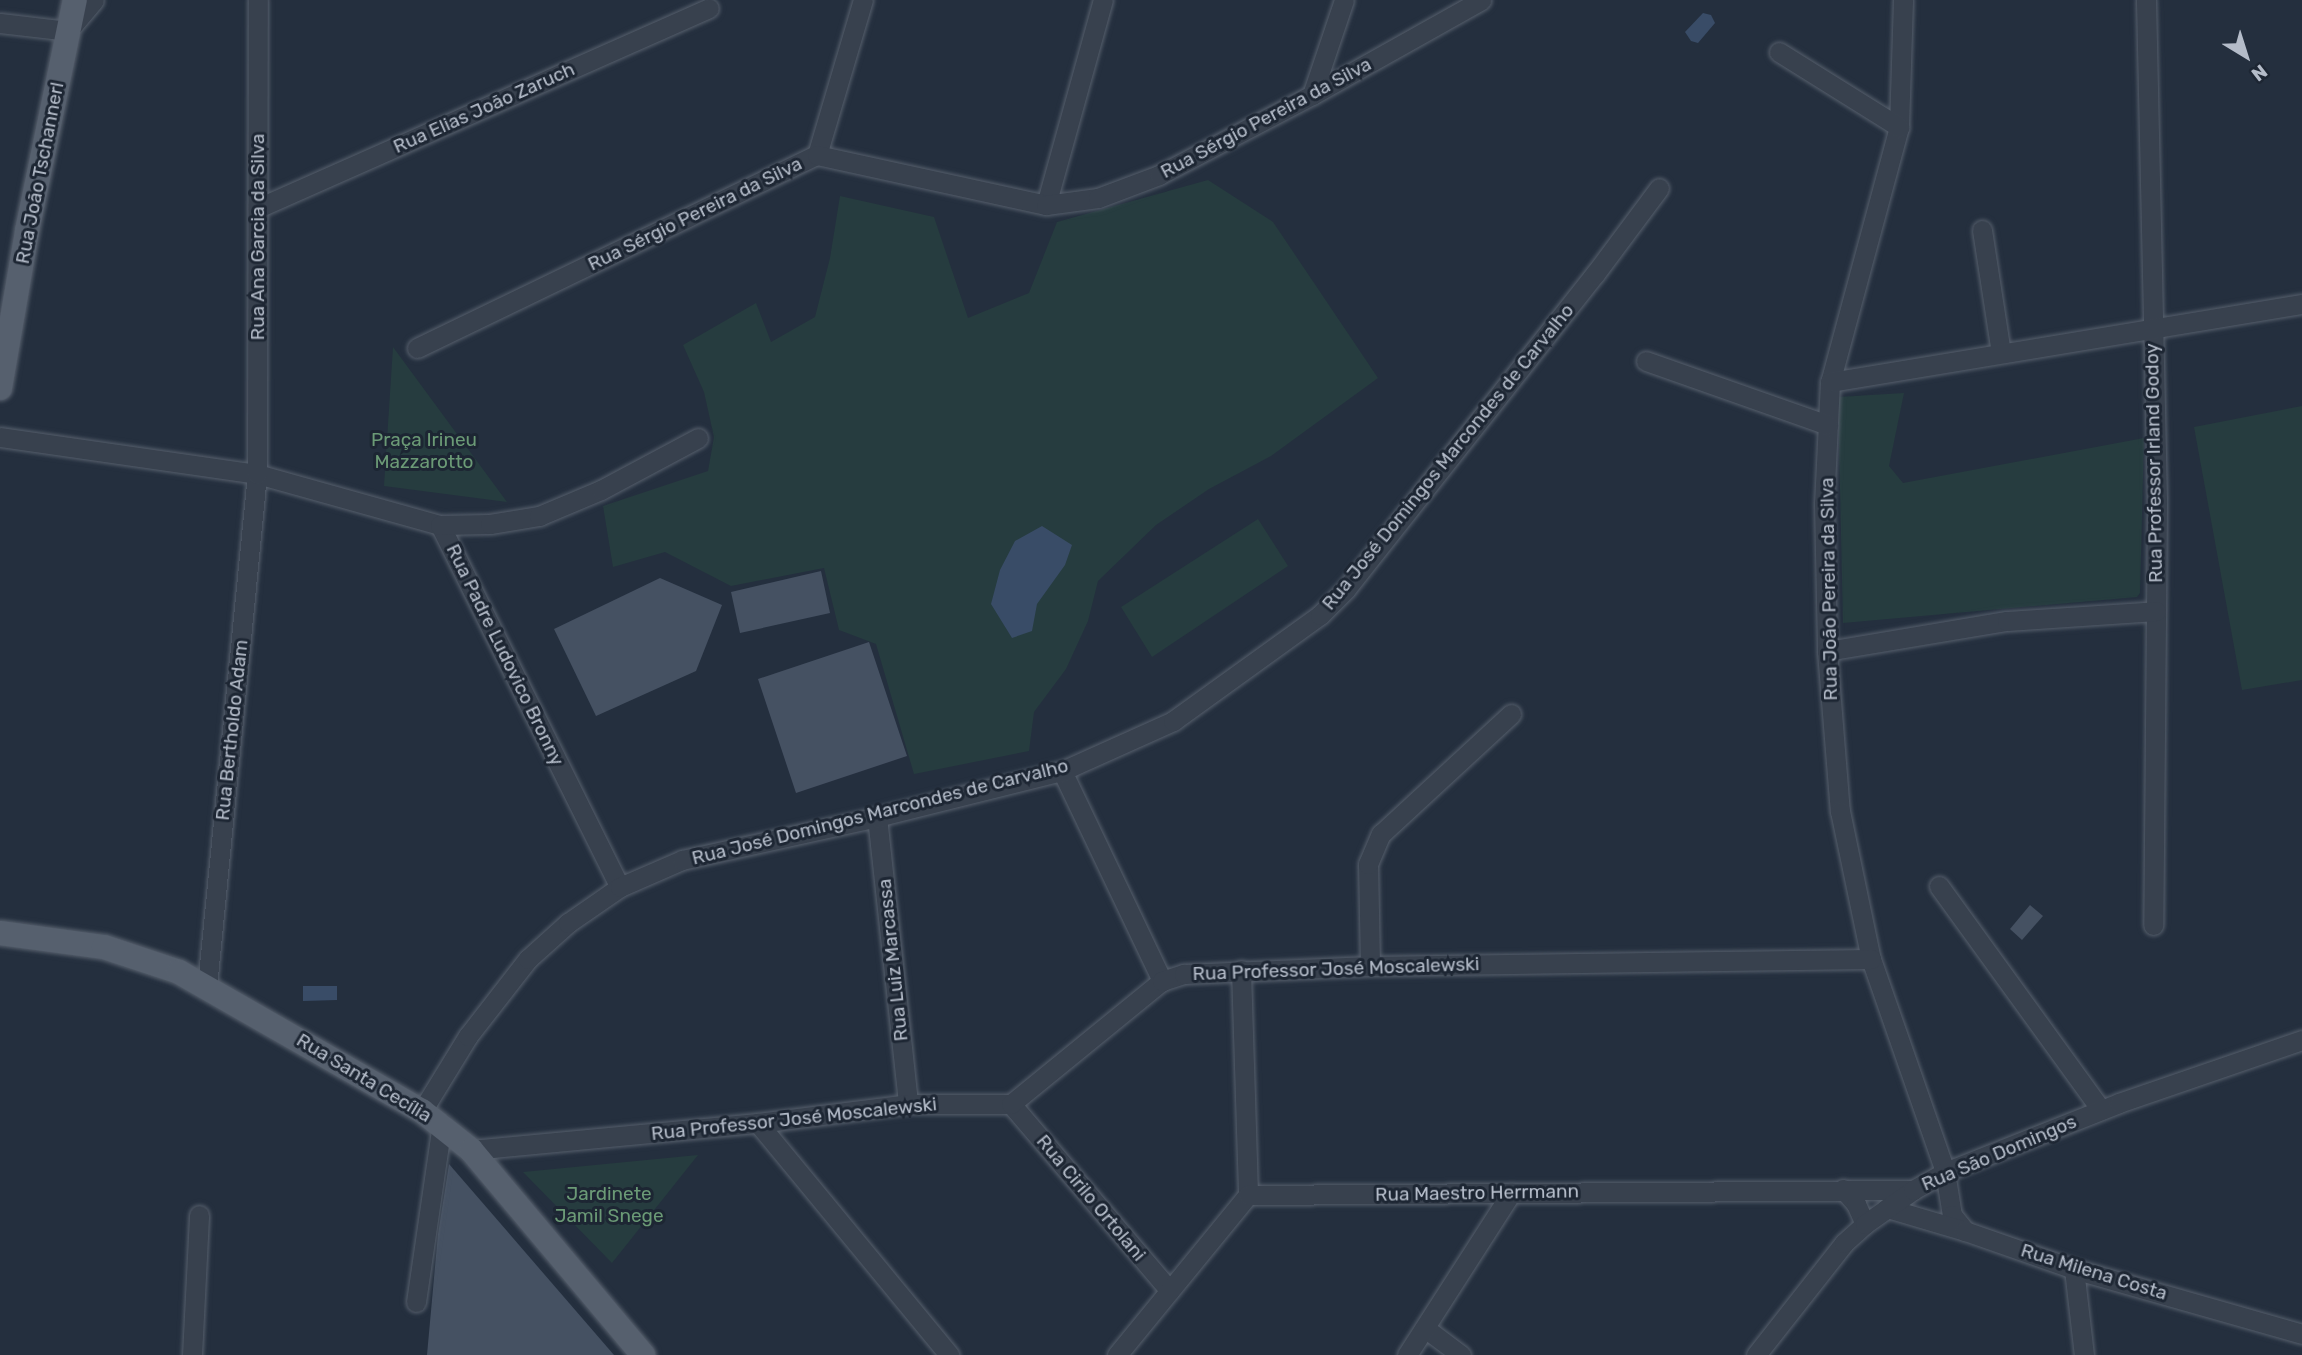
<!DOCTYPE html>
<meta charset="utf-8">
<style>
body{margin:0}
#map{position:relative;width:2302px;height:1355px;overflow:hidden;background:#242f3e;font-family:Rubik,sans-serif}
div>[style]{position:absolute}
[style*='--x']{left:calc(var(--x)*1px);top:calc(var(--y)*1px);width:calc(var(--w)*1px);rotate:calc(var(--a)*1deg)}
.green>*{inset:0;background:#263c3f}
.water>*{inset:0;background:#394c67}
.building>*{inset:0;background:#455162}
.roads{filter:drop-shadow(0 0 2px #565f6c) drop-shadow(0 0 2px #565f6c)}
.minor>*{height:19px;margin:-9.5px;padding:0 9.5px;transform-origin:9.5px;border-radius:9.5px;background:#38414e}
.major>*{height:24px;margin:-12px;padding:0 12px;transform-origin:12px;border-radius:12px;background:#56606e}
span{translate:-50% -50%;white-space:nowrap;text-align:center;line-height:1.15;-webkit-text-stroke:6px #1d2633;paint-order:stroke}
.street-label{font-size:19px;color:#b4bcc9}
.park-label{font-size:19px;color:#6b9a76}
.north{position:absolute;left:2211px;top:21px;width:70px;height:70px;-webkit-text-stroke:5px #1d2633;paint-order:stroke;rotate:142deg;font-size:19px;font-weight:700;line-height:28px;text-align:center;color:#b4bcc9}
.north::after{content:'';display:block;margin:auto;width:24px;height:32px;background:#b4bcc9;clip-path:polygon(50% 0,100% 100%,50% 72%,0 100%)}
</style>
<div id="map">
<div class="green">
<i style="clip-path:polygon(1208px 180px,1273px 222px,1378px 378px,1271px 456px,1209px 489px,1156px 525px,1098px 581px,1088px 621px,1066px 669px,1034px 712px,1029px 751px,914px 774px,876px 644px,839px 630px,824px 568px,731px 586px,665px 552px,613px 567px,603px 506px,708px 471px,714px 437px,704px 392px,683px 345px,756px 303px,771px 342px,815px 317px,830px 258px,840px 196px,934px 217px,968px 318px,1029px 293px,1057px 222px)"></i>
<i style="clip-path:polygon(393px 347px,507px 502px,384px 486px)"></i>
<i style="clip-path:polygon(1904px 393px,1889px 466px,1903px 483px,2144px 438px,2140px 593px,2137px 597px,1843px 623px,1838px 397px)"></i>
<i style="clip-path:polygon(2302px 406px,2302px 680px,2242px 690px,2194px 427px)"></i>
<i style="clip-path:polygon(1258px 519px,1288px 566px,1152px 657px,1121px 607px)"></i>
<i style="clip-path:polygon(698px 1155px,612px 1263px,523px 1172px)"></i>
</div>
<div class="water">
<i style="clip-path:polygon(1703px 13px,1711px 15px,1715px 23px,1698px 43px,1691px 41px,1685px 32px)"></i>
<i style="clip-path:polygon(1042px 526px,1072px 545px,1065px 565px,1037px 604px,1032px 631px,1012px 638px,991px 604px,1000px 570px,1015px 541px)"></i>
<i style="clip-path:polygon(303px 986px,337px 986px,337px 1000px,303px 1001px)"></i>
</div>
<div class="building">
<i style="clip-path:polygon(821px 571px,830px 613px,740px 633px,731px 592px)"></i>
<i style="clip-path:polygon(660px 578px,722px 605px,696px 671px,596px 716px,554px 629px)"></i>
<i style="clip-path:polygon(869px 642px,907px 756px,796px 793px,758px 679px)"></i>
<i style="clip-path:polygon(2030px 905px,2043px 916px,2022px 940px,2010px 929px)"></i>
<i style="clip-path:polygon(449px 1164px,614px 1355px,427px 1355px,438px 1234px)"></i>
</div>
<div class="roads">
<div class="minor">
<i style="--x:1903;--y:0;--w:127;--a:91.8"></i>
<i style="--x:1899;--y:127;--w:264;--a:105.1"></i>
<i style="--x:1830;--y:382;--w:121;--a:92.8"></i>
<i style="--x:1824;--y:503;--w:148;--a:88.8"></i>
<i style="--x:1827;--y:651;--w:161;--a:85.4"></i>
<i style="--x:1840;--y:811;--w:151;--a:78.2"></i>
<i style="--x:1871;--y:959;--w:225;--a:70.8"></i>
<i style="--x:1945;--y:1172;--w:44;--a:80.8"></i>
<i style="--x:1952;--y:1215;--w:21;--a:51"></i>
<i style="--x:2146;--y:0;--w:501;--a:88.74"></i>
<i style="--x:2157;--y:501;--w:424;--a:90.5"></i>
<i style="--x:0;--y:23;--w:68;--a:6.7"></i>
<i style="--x:68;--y:31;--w:40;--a:-50"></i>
<i style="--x:1779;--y:52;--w:142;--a:32"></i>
<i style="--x:1312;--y:95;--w:100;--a:-71.4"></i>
<i style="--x:817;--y:155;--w:162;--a:-73.5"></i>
<i style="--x:1046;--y:205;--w:213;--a:-74.5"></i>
<i style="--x:258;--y:208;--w:493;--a:-23.9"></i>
<i style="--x:1982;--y:230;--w:124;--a:81.2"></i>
<i style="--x:417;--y:348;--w:444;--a:-25.8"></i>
<i style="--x:817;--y:155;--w:234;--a:12.3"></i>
<i style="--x:1046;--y:205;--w:52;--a:-7.7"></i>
<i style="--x:1098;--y:198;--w:65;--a:-20.7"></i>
<i style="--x:1159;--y:175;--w:173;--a:-27.6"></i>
<i style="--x:1312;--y:95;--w:194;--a:-29.3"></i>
<i style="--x:1646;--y:361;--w:193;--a:19.4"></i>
<i style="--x:1830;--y:382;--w:478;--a:-9.4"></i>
<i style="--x:0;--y:437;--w:260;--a:8.2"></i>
<i style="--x:257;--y:474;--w:190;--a:15.6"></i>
<i style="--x:440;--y:525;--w:404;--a:63.6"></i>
<i style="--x:440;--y:525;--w:50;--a:-1.1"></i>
<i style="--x:490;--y:524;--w:50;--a:-9.3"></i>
<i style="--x:539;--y:516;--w:67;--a:-22.8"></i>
<i style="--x:601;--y:490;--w:110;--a:-28.2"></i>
<i style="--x:1827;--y:651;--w:182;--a:-9.5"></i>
<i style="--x:2007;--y:621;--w:149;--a:-3.8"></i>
<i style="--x:1062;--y:771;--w:233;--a:64.5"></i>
<i style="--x:877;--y:817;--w:289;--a:83.8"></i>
<i style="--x:1939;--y:886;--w:276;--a:54.1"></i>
<i style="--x:1370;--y:966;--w:102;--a:-91.1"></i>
<i style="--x:1368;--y:864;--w:33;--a:-67"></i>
<i style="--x:1381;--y:834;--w:177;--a:-42.7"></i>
<i style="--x:1241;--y:970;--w:225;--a:88.2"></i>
<i style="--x:207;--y:986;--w:514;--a:-84.42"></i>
<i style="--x:257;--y:474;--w:474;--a:-89.9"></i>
<i style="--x:1011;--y:1104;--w:245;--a:49.6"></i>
<i style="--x:422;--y:1111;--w:88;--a:-58.5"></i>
<i style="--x:468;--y:1036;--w:98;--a:-52.1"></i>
<i style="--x:528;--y:959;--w:54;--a:-42"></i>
<i style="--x:568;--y:923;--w:63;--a:-34.7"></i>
<i style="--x:620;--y:887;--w:68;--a:-23.5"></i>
<i style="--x:682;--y:860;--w:200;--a:-12.4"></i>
<i style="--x:877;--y:817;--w:191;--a:-14"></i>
<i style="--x:1062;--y:771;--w:122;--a:-24.2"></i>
<i style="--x:1173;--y:721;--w:181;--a:-35.8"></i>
<i style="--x:1320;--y:615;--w:37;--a:-45"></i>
<i style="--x:1346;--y:589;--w:402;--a:-51.7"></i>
<i style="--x:1595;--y:274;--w:107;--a:-53.3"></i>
<i style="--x:758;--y:1123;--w:301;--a:50.5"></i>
<i style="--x:471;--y:1150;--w:288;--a:-5.4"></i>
<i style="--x:758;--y:1123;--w:151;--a:-7.2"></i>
<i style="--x:908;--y:1104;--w:103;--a:0"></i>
<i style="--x:1011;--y:1104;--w:195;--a:-39.2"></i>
<i style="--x:1162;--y:981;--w:23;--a:-18"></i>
<i style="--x:1184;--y:974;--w:186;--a:-2.5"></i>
<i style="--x:1370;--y:966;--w:501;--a:-0.8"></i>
<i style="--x:1843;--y:1189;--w:20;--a:49"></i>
<i style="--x:1856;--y:1204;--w:22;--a:66"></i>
<i style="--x:1887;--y:1208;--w:81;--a:16.4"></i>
<i style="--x:1965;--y:1231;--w:115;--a:19.2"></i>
<i style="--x:2074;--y:1269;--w:237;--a:15.9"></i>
<i style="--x:2074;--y:1269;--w:87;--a:83.4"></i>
<i style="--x:416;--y:1302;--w:180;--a:-81.7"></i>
<i style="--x:1425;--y:1328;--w:45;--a:36.9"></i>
<i style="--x:192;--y:1355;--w:140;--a:-87.1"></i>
<i style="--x:1117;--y:1355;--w:207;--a:-50.7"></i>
<i style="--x:1248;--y:1195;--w:665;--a:-0.43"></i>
<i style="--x:1407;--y:1355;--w:193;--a:-57.3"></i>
<i style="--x:1756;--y:1355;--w:142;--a:-51.8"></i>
<i style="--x:1844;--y:1243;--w:28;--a:-42"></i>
<i style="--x:1865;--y:1224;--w:59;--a:-35.3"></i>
<i style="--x:1913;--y:1190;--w:37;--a:-29"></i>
<i style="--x:1945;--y:1172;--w:187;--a:-21.6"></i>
<i style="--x:2119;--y:1103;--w:194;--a:-19"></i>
</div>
<div class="major">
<i style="--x:0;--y:388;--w:159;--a:-80.2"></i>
<i style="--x:27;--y:231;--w:236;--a:-78.3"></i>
<i style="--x:0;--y:933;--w:105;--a:7.7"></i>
<i style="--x:104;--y:947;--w:79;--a:18.4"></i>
<i style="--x:179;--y:972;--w:280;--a:29.8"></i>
<i style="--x:422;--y:1111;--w:63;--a:38.5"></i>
<i style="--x:471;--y:1150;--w:268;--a:50"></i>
</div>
</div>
<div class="street-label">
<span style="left:484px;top:108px;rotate:-24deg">Rua Elias João Zaruch</span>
<span style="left:1266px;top:118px;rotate:-28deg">Rua Sérgio Pereira da Silva</span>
<span style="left:40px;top:173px;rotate:-79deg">Rua João Tschannerl</span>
<span style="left:695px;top:214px;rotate:-26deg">Rua Sérgio Pereira da Silva</span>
<span style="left:258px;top:237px;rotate:-90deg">Rua Ana Garcia da Silva</span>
<span style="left:1448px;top:457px;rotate:-51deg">Rua José Domingos Marcondes de Carvalho</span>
<span style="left:2154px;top:463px;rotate:-91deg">Rua Professor Irland Godoy</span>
<span style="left:1829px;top:589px;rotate:-91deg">Rua João Pereira da Silva</span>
<span style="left:505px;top:655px;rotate:64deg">Rua Padre Ludovico Bronny</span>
<span style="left:232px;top:730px;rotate:-84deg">Rua Bertholdo Adam</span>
<span style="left:880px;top:812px;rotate:-14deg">Rua José Domingos Marcondes de Carvalho</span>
<span style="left:893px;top:960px;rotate:-96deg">Rua Luiz Marcassa</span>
<span style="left:1336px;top:969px;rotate:-2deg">Rua Professor José Moscalewski</span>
<span style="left:364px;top:1078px;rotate:31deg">Rua Santa Cecília</span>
<span style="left:794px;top:1119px;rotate:-6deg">Rua Professor José Moscalewski</span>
<span style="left:1999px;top:1153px;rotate:-23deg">Rua São Domingos</span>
<span style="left:1477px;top:1193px;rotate:-1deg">Rua Maestro Herrmann</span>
<span style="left:1091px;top:1198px;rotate:50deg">Rua Cirilo Ortolani</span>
<span style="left:2094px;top:1272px;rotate:17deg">Rua Milena Costa</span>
</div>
<div class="park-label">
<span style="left:424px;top:451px">Praça Irineu<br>Mazzarotto</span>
<span style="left:609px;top:1205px">Jardinete<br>Jamil Snege</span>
</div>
<div class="north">N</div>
</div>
